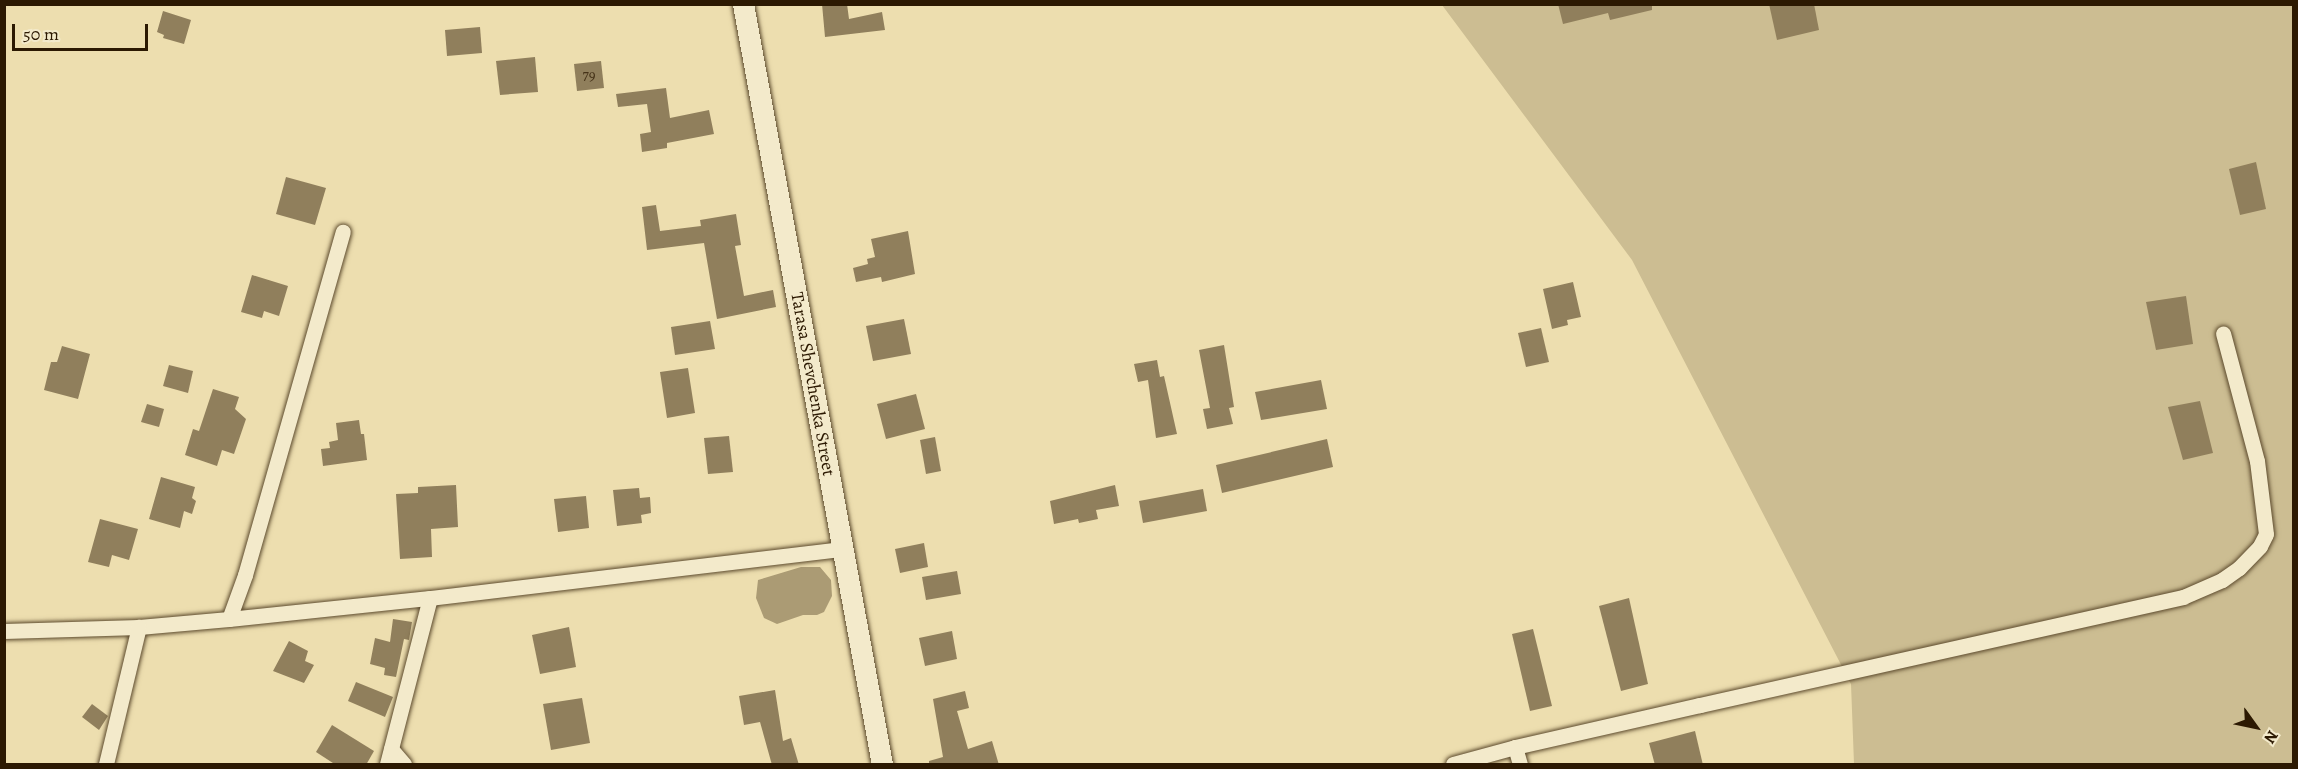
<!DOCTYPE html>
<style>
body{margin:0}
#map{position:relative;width:2298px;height:769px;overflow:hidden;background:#eddeaf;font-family:Alegreya,serif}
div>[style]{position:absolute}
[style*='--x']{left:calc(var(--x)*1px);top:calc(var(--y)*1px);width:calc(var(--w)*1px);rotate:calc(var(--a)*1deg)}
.green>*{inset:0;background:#ccbd92}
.water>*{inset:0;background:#ab9b74}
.building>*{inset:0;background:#907f5c}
.roads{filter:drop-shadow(0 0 2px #5c4a2d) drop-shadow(0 0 2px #5c4a2d)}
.street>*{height:15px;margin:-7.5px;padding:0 7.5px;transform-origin:7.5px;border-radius:7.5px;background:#f3eacb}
.secondary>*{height:21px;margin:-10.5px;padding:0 10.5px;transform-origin:10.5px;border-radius:10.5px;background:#f3eacb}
span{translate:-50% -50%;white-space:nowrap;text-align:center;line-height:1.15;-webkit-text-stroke:4.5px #f3eacb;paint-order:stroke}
.number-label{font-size:15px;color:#453218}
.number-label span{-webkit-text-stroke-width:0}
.street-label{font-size:18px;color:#2c1902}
.frame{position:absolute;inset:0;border:6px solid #2c1902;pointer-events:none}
.north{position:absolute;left:2226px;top:697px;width:60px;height:60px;-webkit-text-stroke:4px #f3eacb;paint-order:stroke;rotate:123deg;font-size:16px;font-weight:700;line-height:24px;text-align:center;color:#2c1902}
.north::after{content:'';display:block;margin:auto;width:21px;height:27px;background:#2c1902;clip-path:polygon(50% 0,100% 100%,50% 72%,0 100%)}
.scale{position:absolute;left:12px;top:24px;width:136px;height:27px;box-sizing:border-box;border:3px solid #2c1902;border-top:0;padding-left:8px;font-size:18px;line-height:21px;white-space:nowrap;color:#2c1902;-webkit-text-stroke:4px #f3eacb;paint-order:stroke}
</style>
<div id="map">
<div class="green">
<i style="clip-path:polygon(1442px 5px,2293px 5px,2293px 764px,1854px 764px,1851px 684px,1632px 260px)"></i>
</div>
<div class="water">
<i style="clip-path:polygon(801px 567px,820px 567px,831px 580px,832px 596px,824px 612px,817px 615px,803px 615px,777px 624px,764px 618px,756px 598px,758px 580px)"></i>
</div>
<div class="building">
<i style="clip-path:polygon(822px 4px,847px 4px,849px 19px,882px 12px,885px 30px,825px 37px)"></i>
<i style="clip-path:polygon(1558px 4px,1652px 4px,1652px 10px,1610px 20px,1608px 13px,1563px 24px)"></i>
<i style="clip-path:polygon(1769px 4px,1814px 4px,1819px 30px,1777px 40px)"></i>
<i style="clip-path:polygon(163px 11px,191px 20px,184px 44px,163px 38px,164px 35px,157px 32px)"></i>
<i style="clip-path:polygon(480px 27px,482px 53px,447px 56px,445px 30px)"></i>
<i style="clip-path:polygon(535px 57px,538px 92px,500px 95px,496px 61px)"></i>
<i style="clip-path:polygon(601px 61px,604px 88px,577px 91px,574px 64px)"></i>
<i style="clip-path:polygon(666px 88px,670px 118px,709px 110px,714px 134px,667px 143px,667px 148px,642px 152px,640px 134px,651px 132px,647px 104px,618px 107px,616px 94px)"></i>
<i style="clip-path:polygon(2256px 162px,2266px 209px,2240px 215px,2229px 169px)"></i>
<i style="clip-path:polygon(286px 177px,326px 188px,315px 225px,276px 214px)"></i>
<i style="clip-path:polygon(656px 205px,660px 231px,701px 226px,700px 220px,736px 214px,741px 245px,735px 246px,744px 296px,773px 290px,776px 307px,717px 319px,704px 243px,647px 250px,642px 207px)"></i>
<i style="clip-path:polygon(908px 231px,915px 274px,882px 282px,881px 277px,856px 282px,853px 268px,868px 264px,867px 259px,875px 257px,871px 239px)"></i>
<i style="clip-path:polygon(252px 275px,288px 286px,279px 316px,264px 311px,262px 318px,241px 312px)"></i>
<i style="clip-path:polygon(1573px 282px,1581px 317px,1567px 320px,1568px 325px,1552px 329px,1543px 289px)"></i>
<i style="clip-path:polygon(2186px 296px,2193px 344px,2156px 350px,2146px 302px)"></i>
<i style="clip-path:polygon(904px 319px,911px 354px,873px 361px,866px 326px)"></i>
<i style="clip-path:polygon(710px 321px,715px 349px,675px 355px,671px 327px)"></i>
<i style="clip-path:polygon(1541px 328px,1549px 362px,1526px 367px,1518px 333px)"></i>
<i style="clip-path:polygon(1224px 345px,1234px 407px,1229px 408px,1233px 424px,1207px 429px,1203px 409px,1210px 408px,1199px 350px)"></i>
<i style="clip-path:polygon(62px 346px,90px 354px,78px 399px,44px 390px,51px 362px,57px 362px)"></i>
<i style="clip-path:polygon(1157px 360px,1160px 377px,1164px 376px,1177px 434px,1156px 438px,1148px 380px,1138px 382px,1134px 364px)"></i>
<i style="clip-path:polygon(169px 365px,193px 371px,188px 393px,163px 386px)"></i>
<i style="clip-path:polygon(688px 368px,695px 413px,667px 418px,660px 372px)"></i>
<i style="clip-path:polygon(1321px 380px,1327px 409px,1261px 420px,1255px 392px)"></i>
<i style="clip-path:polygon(213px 389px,239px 397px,235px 409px,246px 419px,234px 454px,222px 450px,217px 466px,185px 455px,193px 429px,199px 431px)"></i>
<i style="clip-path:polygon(916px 394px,925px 429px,886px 439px,877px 404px)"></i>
<i style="clip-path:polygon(2200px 401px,2213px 453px,2183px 460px,2168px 407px)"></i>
<i style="clip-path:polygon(147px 404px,164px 409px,159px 427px,141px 422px)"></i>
<i style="clip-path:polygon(359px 420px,361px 434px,364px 434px,367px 460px,323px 466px,321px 449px,330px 448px,329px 442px,338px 440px,336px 423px)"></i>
<i style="clip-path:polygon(729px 436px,733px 472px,708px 474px,704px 438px)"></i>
<i style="clip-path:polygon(935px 437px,941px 471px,926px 474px,920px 440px)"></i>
<i style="clip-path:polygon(1327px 439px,1333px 467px,1222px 493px,1216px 465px)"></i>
<i style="clip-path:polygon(161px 477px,195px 487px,192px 498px,196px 501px,192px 514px,184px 511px,180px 528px,149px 519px)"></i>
<i style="clip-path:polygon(456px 485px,458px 527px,431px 529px,432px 557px,400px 559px,396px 494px,418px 493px,418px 487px)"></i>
<i style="clip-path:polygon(1115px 485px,1119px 506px,1096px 510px,1098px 519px,1079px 523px,1078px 519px,1054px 524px,1050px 501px)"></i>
<i style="clip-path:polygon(639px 488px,640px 498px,650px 497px,651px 513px,641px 515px,642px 523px,617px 526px,613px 490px)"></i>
<i style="clip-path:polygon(1203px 489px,1207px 511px,1143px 523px,1139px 501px)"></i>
<i style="clip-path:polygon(586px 496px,589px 528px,558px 532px,554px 499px)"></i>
<i style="clip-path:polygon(100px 519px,138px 529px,129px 560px,112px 555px,109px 567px,88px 562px)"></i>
<i style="clip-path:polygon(924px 543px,928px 567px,900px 573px,895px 549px)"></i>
<i style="clip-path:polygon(957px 571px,961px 594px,926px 600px,922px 577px)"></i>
<i style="clip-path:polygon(1629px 598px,1648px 684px,1621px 691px,1599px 606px)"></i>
<i style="clip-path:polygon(393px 619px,412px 622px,409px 640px,404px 639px,396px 677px,384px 675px,385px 668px,370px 664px,375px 638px,390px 642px)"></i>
<i style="clip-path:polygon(569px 627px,576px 667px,540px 674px,532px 635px)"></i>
<i style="clip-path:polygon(1533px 629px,1552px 706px,1530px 711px,1512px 634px)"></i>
<i style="clip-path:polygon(952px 631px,957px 659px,925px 666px,919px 638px)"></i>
<i style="clip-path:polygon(289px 641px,308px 651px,305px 661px,314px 665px,304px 683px,273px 671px)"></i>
<i style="clip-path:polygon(356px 682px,393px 697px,385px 717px,348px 701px)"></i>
<i style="clip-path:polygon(775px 690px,783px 741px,791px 738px,799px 765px,772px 765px,760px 722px,744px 725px,739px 696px)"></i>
<i style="clip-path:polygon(965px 691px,969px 708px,957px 711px,968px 749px,992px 741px,999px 765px,929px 765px,929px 761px,943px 757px,933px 699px)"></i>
<i style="clip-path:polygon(582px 698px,590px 743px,551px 750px,543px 704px)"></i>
<i style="clip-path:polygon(92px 704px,108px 716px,99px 730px,82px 717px)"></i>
<i style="clip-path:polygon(332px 725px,374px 751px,366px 765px,336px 765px,316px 752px)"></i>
<i style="clip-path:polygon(1695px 731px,1703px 765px,1655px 765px,1649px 743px)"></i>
</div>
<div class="roads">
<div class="street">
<i style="--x:229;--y:619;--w:47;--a:-70"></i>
<i style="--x:245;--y:575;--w:357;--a:-74.1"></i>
<i style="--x:4;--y:631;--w:135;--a:-1.7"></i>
<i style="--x:139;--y:627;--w:90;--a:-5.1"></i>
<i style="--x:229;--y:619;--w:202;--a:-6"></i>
<i style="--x:430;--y:598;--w:414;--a:-6.8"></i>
<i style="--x:1515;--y:747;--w:18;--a:74"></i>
<i style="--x:391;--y:749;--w:20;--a:49"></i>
<i style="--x:106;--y:764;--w:141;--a:-76.5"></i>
<i style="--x:387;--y:764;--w:171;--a:-75.5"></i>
<i style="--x:1453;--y:764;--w:64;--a:-15.3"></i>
<i style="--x:1515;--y:747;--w:190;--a:-12.8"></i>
<i style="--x:1700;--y:705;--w:495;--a:-12.6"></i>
<i style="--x:2183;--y:597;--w:43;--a:-23.6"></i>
<i style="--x:2222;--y:580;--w:21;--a:-35"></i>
<i style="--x:2239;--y:568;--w:30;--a:-46"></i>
<i style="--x:2260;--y:546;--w:13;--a:-63"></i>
<i style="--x:2266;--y:534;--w:74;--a:-97"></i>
<i style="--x:2257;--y:461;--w:132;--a:-104.9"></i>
</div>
<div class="secondary">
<i style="--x:743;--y:4;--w:773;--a:79.64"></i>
</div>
</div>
<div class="number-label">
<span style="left:589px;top:76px">79</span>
</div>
<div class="street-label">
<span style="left:813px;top:384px;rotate:80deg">Tarasa Shevchenka Street</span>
</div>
<div class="frame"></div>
<div class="north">N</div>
<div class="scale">50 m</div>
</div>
